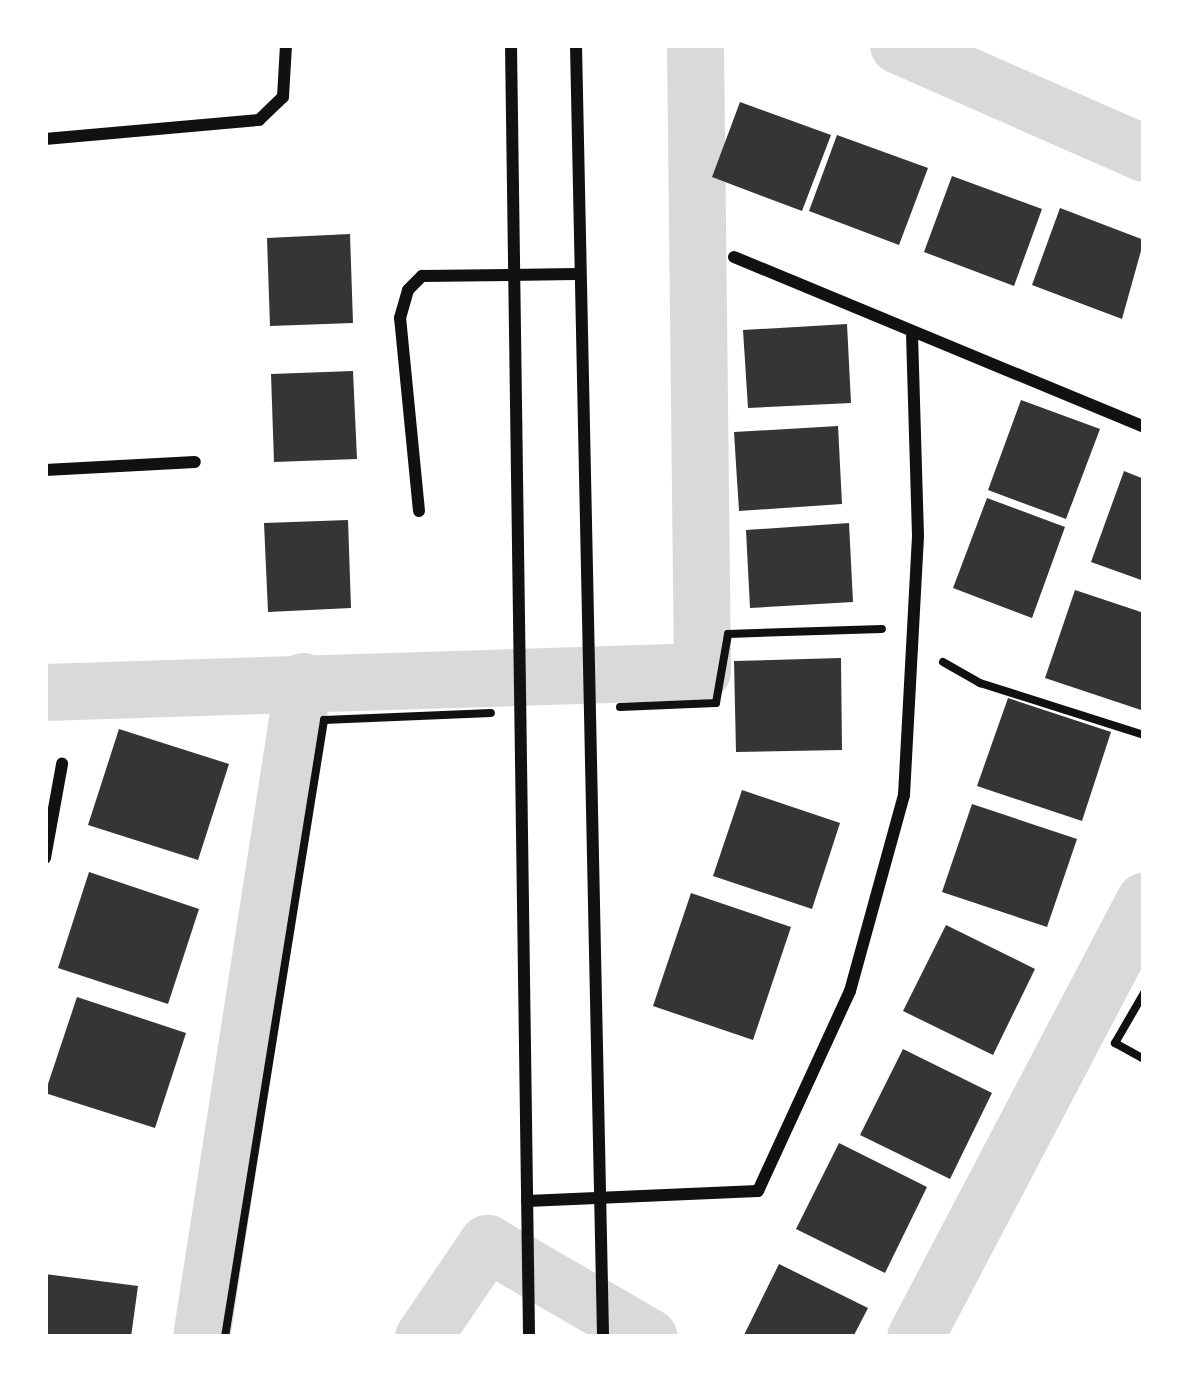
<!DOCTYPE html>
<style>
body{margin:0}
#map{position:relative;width:1189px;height:1382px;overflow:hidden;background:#fff;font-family:"PT Sans Narrow",sans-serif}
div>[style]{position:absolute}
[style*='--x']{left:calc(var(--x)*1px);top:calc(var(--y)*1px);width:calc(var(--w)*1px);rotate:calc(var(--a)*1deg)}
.canal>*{height:57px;margin:-28.5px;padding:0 28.5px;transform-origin:28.5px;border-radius:28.5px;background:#d9d9d9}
.building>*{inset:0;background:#353535}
.path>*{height:8px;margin:-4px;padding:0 4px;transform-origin:4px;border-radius:4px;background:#111}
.minor>*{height:12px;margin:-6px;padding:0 6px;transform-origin:6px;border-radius:6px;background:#111}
span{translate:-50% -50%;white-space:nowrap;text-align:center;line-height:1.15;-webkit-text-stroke:9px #fff;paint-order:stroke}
.frame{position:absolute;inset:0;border:48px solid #fff;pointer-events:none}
</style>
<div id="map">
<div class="canal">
<i style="--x:898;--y:45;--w:269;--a:23.7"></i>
<i style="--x:45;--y:692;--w:657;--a:-1.83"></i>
<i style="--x:702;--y:671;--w:626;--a:-90.64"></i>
<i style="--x:201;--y:1337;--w:664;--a:-81.16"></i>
<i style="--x:423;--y:1337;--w:114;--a:-55.8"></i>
<i style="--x:487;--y:1243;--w:187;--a:30.1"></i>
<i style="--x:915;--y:1337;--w:493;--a:-62.3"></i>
</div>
<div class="building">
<i style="clip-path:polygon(740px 102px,831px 135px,802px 211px,712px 177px)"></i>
<i style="clip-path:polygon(837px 135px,928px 168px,899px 245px,809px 211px)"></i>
<i style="clip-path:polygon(952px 176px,1042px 209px,1014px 286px,924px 252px)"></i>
<i style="clip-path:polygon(1060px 208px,1144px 240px,1122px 319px,1032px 285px)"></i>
<i style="clip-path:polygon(350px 234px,353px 323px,270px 326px,267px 238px)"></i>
<i style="clip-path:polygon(847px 324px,851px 403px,748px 408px,743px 330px)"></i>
<i style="clip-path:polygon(353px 371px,357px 459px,274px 462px,271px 374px)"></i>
<i style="clip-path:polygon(1021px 400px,1100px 429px,1066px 519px,988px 490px)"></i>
<i style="clip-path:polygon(838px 426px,842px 504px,739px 511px,734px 432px)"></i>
<i style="clip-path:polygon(1124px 471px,1144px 479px,1144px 581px,1091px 562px)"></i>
<i style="clip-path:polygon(987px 498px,1065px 527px,1032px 618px,953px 588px)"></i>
<i style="clip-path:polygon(348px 520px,351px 608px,268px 612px,264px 523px)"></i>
<i style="clip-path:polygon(849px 523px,853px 602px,750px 608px,746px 530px)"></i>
<i style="clip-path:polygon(1075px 590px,1144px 613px,1144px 711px,1045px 678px)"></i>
<i style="clip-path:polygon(841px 658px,842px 750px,736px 752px,734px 661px)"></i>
<i style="clip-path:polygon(1008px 698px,1111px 732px,1082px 821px,977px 786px)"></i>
<i style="clip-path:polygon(119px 729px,229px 764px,198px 860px,88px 825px)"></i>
<i style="clip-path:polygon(742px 790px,840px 823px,812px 909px,713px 876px)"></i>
<i style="clip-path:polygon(972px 804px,1077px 839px,1047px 927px,942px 892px)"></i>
<i style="clip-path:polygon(89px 872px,199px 909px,168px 1004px,58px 968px)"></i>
<i style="clip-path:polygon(691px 893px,791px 927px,753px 1040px,653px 1006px)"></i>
<i style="clip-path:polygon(946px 925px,1035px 969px,993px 1055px,903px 1011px)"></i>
<i style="clip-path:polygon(77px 997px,186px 1033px,155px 1128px,45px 1093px)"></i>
<i style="clip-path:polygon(903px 1049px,992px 1093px,950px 1179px,860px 1135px)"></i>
<i style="clip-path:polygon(839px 1143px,927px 1187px,885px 1273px,796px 1229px)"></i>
<i style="clip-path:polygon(779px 1264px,868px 1308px,853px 1337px,743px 1337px)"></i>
<i style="clip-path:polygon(45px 1274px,138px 1286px,131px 1337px,45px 1337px)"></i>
</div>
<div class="path">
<i style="--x:943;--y:662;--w:43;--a:29.6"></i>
<i style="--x:980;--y:683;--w:172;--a:17.6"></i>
<i style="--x:620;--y:707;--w:96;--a:-2.4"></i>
<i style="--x:716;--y:703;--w:70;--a:-80.1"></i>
<i style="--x:728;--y:634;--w:154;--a:-1.9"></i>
<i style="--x:1144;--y:993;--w:58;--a:120.1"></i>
<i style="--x:1115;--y:1043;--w:33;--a:29"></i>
<i style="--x:225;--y:1337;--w:625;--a:-80.88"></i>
<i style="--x:324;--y:720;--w:167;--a:-2.4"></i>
</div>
<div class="minor">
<i style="--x:511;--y:45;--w:1292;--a:89.2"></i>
<i style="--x:576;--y:45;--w:1292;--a:88.8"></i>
<i style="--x:45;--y:139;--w:215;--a:-5.1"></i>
<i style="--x:259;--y:120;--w:33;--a:-44"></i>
<i style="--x:283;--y:97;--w:52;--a:-86.7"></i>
<i style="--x:734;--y:257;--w:444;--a:22.5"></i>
<i style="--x:45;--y:470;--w:150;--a:-3.1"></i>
<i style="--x:419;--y:511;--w:194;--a:-95.6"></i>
<i style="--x:400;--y:318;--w:29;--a:-74"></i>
<i style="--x:408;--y:290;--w:20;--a:-45"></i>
<i style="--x:422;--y:276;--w:154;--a:-0.7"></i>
<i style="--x:45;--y:858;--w:96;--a:-79.7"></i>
<i style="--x:527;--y:1201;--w:231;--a:-2.5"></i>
<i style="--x:758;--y:1191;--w:220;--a:-65.3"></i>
<i style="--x:850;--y:991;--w:203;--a:-74.6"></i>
<i style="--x:904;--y:795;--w:259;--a:-86.9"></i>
<i style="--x:918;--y:536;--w:200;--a:-91.7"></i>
</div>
<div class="frame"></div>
</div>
